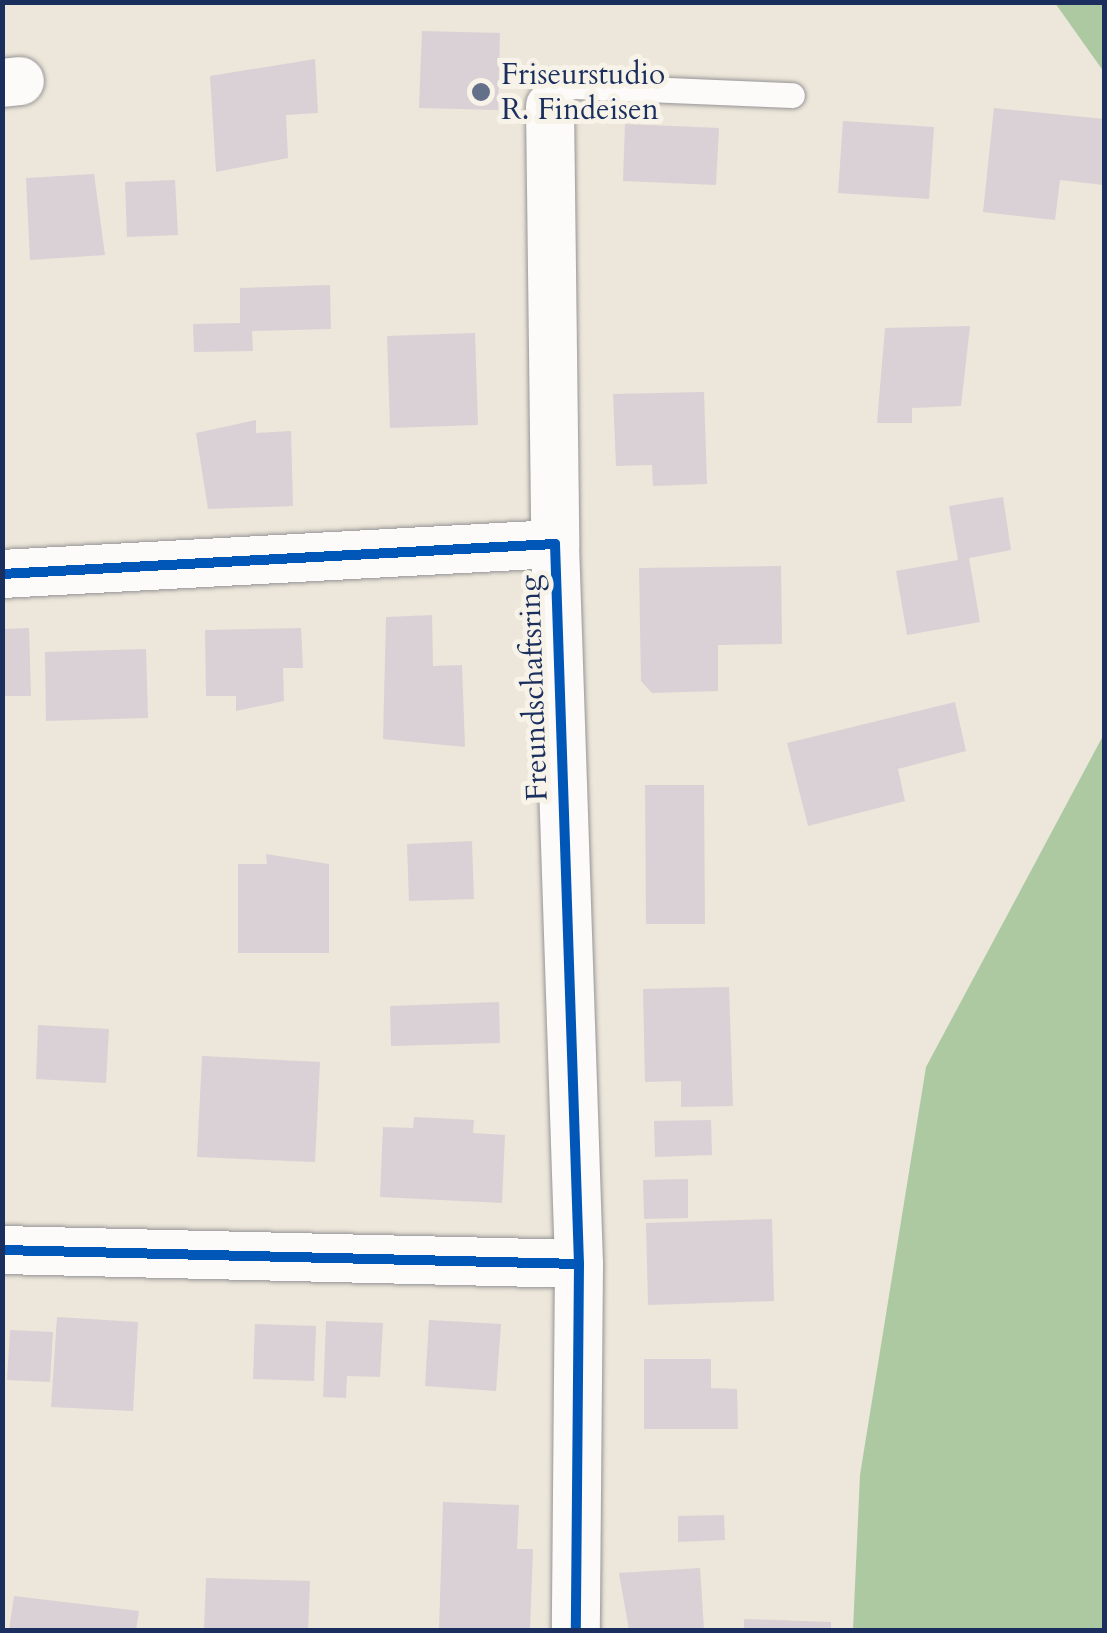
<!DOCTYPE html>
<style>
body{margin:0}
#map{position:relative;width:1107px;height:1633px;overflow:hidden;background:#ede6da;font-family:Cardo,serif}
div>[style]{position:absolute}
[style*='--x']{left:calc(var(--x)*1px);top:calc(var(--y)*1px);width:calc(var(--w)*1px);rotate:calc(var(--a)*1deg)}
.forest>*{inset:0;background:#acc9a1}
.building>*{inset:0;background:#d9d1d5}
.roads{filter:drop-shadow(0 0 2px #959596) drop-shadow(0 0 2px #959596)}
.service>*{height:25px;margin:-12.5px;padding:0 12.5px;transform-origin:12.5px;border-radius:12.5px;background:#fcfbf9}
.minor>*{height:48px;margin:-24px;padding:0 24px;transform-origin:24px;border-radius:24px;background:#fcfbf9}
.cycleway>*{height:10px;margin:-5px;padding:0 5px;transform-origin:5px;border-radius:5px;background:#0057b8}
.dots>*{width:28px;height:28px;translate:-50% -50%;box-sizing:border-box;border:5px solid #f7f3e8;border-radius:50%}
span{translate:-50% -50%;white-space:nowrap;text-align:center;line-height:1.15;-webkit-text-stroke:10px #f7f3e8;paint-order:stroke}
.poi-label{font-size:30px;color:#1b2f5e}
.left{translate:0 -50%;text-align:left}
.street-label{font-size:30px;color:#1b2f5e}
.frame{position:absolute;inset:0;border:5px solid #1b2f5e;pointer-events:none}
</style>
<div id="map">
<div class="forest">
<i style="clip-path:polygon(1055px 3px,1104px 3px,1104px 72px)"></i>
<i style="clip-path:polygon(1104px 734px,1104px 1630px,853px 1630px,860px 1475px,926px 1067px)"></i>
</div>
<div class="building">
<i style="clip-path:polygon(422px 31px,500px 33px,498px 110px,419px 108px)"></i>
<i style="clip-path:polygon(315px 59px,318px 113px,286px 115px,288px 158px,216px 172px,210px 76px)"></i>
<i style="clip-path:polygon(994px 108px,1104px 119px,1104px 185px,1060px 180px,1055px 220px,983px 212px)"></i>
<i style="clip-path:polygon(843px 121px,934px 127px,929px 199px,838px 193px)"></i>
<i style="clip-path:polygon(625px 124px,719px 128px,716px 185px,623px 181px)"></i>
<i style="clip-path:polygon(94px 174px,105px 255px,30px 260px,26px 178px)"></i>
<i style="clip-path:polygon(175px 180px,178px 235px,127px 237px,125px 182px)"></i>
<i style="clip-path:polygon(330px 285px,331px 329px,252px 331px,253px 351px,194px 352px,193px 324px,240px 323px,240px 288px)"></i>
<i style="clip-path:polygon(970px 326px,961px 406px,912px 408px,912px 423px,877px 423px,885px 328px)"></i>
<i style="clip-path:polygon(475px 333px,478px 425px,390px 428px,387px 336px)"></i>
<i style="clip-path:polygon(704px 392px,707px 484px,653px 486px,652px 465px,616px 466px,613px 394px)"></i>
<i style="clip-path:polygon(256px 420px,256px 433px,291px 431px,293px 506px,208px 509px,196px 433px)"></i>
<i style="clip-path:polygon(1003px 497px,1011px 550px,969px 558px,980px 622px,907px 635px,896px 571px,958px 560px,949px 506px)"></i>
<i style="clip-path:polygon(781px 566px,782px 644px,718px 645px,718px 691px,652px 693px,641px 681px,639px 568px)"></i>
<i style="clip-path:polygon(432px 615px,433px 666px,462px 665px,465px 747px,383px 739px,386px 617px)"></i>
<i style="clip-path:polygon(29px 628px,31px 696px,3px 696px,3px 629px)"></i>
<i style="clip-path:polygon(301px 628px,303px 668px,283px 668px,284px 701px,236px 711px,236px 696px,206px 696px,205px 630px)"></i>
<i style="clip-path:polygon(146px 649px,148px 718px,46px 721px,45px 652px)"></i>
<i style="clip-path:polygon(955px 702px,966px 751px,898px 769px,905px 801px,808px 826px,787px 743px)"></i>
<i style="clip-path:polygon(645px 785px,704px 785px,705px 924px,646px 924px)"></i>
<i style="clip-path:polygon(472px 841px,474px 899px,409px 901px,407px 844px)"></i>
<i style="clip-path:polygon(266px 854px,329px 864px,329px 953px,238px 953px,238px 864px,267px 864px)"></i>
<i style="clip-path:polygon(729px 987px,733px 1106px,681px 1107px,681px 1081px,645px 1082px,643px 989px)"></i>
<i style="clip-path:polygon(499px 1002px,500px 1043px,391px 1046px,390px 1006px)"></i>
<i style="clip-path:polygon(38px 1025px,109px 1029px,106px 1083px,36px 1079px)"></i>
<i style="clip-path:polygon(202px 1056px,320px 1062px,315px 1162px,197px 1157px)"></i>
<i style="clip-path:polygon(414px 1117px,474px 1120px,473px 1133px,505px 1135px,502px 1203px,380px 1197px,383px 1127px,413px 1128px)"></i>
<i style="clip-path:polygon(711px 1120px,712px 1155px,655px 1157px,654px 1121px)"></i>
<i style="clip-path:polygon(688px 1179px,688px 1218px,644px 1219px,643px 1180px)"></i>
<i style="clip-path:polygon(772px 1219px,774px 1301px,648px 1305px,646px 1223px)"></i>
<i style="clip-path:polygon(57px 1317px,138px 1322px,133px 1411px,51px 1407px)"></i>
<i style="clip-path:polygon(429px 1320px,501px 1324px,496px 1391px,425px 1386px)"></i>
<i style="clip-path:polygon(326px 1321px,383px 1323px,380px 1377px,347px 1376px,346px 1398px,323px 1397px)"></i>
<i style="clip-path:polygon(255px 1324px,316px 1326px,314px 1381px,253px 1379px)"></i>
<i style="clip-path:polygon(10px 1330px,53px 1332px,50px 1382px,7px 1380px)"></i>
<i style="clip-path:polygon(644px 1359px,711px 1359px,711px 1388px,737px 1389px,738px 1429px,644px 1429px)"></i>
<i style="clip-path:polygon(443px 1502px,519px 1505px,517px 1549px,533px 1549px,530px 1630px,439px 1630px)"></i>
<i style="clip-path:polygon(724px 1515px,725px 1540px,678px 1542px,678px 1516px)"></i>
<i style="clip-path:polygon(700px 1568px,704px 1630px,629px 1630px,619px 1573px)"></i>
<i style="clip-path:polygon(206px 1578px,310px 1581px,308px 1630px,204px 1630px)"></i>
<i style="clip-path:polygon(14px 1596px,139px 1611px,136px 1630px,9px 1630px)"></i>
<i style="clip-path:polygon(744px 1619px,831px 1622px,831px 1630px,744px 1630px)"></i>
</div>
<div class="roads">
<div class="service">
<i style="--x:550;--y:106;--w:19;--a:-62"></i>
<i style="--x:559;--y:89;--w:15;--a:-11"></i>
<i style="--x:574;--y:86;--w:218;--a:2.4"></i>
</div>
<div class="minor">
<i style="--x:2;--y:83;--w:18;--a:-6"></i>
<i style="--x:550;--y:106;--w:438;--a:89.3"></i>
<i style="--x:2;--y:574;--w:554;--a:-3.11"></i>
<i style="--x:555;--y:544;--w:720;--a:88.09"></i>
<i style="--x:579;--y:1264;--w:366;--a:90.5"></i>
<i style="--x:2;--y:1250;--w:577;--a:1.39"></i>
</div>
</div>
<div class="cycleway">
<i style="--x:2;--y:574;--w:554;--a:-3.11"></i>
<i style="--x:555;--y:544;--w:720;--a:88.09"></i>
<i style="--x:579;--y:1264;--w:366;--a:90.5"></i>
<i style="--x:2;--y:1250;--w:577;--a:1.39"></i>
</div>
<div class="dots">
<i style="left:481px;top:92px;background:#646f89"></i>
</div>
<div class="poi-label">
<span class="left" style="left:501px;top:92px">Friseurstudio<br>R. Findeisen</span>
</div>
<div class="street-label">
<span style="left:534px;top:688px;rotate:-92deg">Freundschaftsring</span>
</div>
<div class="frame"></div>
</div>
